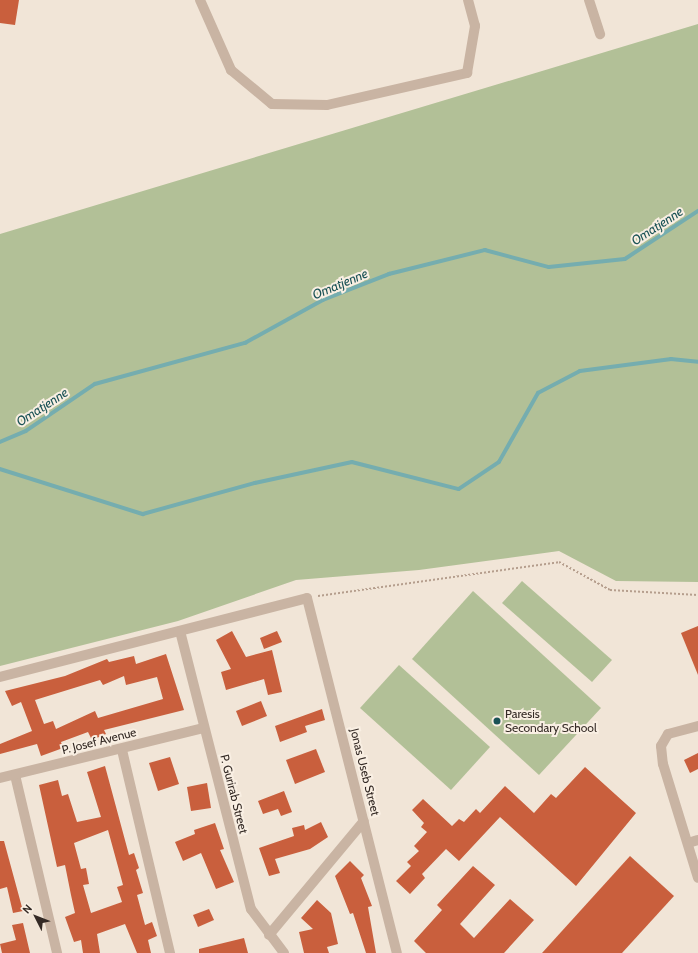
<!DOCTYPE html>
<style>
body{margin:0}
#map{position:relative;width:698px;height:953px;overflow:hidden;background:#f1e5d7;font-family:Cabin,sans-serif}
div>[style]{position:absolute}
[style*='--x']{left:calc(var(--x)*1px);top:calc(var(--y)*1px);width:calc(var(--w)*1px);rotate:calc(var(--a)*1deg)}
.green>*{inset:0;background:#b2c097}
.stream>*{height:3.5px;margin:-1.75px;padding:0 1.75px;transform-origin:1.75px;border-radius:1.75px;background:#75adaf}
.building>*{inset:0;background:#c95f3d}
.path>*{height:2px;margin-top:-1px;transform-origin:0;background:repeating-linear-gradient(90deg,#b59e8d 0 2px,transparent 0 4px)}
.minor>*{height:10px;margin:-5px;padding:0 5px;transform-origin:5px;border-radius:5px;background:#c9b4a3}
.dots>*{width:11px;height:11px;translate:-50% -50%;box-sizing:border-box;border:2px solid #f9efe3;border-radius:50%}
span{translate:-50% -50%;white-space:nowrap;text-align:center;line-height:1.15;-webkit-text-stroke:4px #f9efe3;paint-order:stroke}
.poi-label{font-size:12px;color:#342a25}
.left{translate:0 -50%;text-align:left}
.street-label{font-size:12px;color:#342a25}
.water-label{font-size:13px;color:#1a5256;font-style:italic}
.north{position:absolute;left:16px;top:897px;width:40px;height:40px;-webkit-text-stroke:3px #f9efe3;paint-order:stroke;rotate:312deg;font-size:11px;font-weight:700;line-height:16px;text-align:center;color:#342a25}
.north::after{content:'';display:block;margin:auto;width:14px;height:18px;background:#342a25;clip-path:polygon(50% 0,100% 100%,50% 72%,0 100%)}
</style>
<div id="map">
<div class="green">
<i style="clip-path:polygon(698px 24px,698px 582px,616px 581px,559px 551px,419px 570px,296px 580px,178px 621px,0 666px,0 234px)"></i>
<i style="clip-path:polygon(522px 581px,612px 660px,592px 682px,502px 603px)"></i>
<i style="clip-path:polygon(473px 591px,601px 708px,539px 775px,412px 659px)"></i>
<i style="clip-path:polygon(399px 665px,490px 747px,451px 790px,360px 708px)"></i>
</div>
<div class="stream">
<i style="--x:0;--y:442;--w:28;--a:-23"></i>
<i style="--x:26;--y:431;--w:83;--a:-34.3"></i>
<i style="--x:95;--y:384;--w:156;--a:-15.3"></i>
<i style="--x:245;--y:343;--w:89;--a:-28.9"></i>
<i style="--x:323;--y:300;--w:71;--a:-21.5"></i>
<i style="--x:389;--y:274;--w:99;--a:-14"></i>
<i style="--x:485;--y:250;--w:66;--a:14.9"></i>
<i style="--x:549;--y:267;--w:76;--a:-6"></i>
<i style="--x:625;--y:259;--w:87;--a:-33.3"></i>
<i style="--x:0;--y:469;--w:150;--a:17.5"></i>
<i style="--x:143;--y:514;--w:116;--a:-15.5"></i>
<i style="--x:255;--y:483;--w:99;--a:-12.2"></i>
<i style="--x:352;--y:462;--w:110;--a:14.2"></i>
<i style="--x:459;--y:489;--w:48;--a:-34"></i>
<i style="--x:499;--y:462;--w:79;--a:-60.5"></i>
<i style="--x:538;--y:393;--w:47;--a:-27.6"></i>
<i style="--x:580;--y:371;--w:92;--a:-7.5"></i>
<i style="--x:671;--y:359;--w:27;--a:6"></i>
</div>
<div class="building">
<i style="clip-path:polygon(0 0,19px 0,15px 25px,0 23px)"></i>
<i style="clip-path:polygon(698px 626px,698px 675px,681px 633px)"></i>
<i style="clip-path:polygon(232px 631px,246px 657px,272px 650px,282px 692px,268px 695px,264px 679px,226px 690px,221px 672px,231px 669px,216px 640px)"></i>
<i style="clip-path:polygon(277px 631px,282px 642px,264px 649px,260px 638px)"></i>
<i style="clip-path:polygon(evenodd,166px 654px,184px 710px,104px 730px,106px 734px,92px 740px,88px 732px,61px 742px,63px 748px,41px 756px,37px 744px,0 754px,0 744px,32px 731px,21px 702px,12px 706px,5px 691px,65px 676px,107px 659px,109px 662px,134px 656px,136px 664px,166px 654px,124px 676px,126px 685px,157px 677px,163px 699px,98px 718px,95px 711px,56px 729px,53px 721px,44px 724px,35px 700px,100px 680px,103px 685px,124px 676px)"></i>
<i style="clip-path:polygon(261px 701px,267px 716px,242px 726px,236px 711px)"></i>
<i style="clip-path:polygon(322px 709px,325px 720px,305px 726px,307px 732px,280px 742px,275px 726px)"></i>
<i style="clip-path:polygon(316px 749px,325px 772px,295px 784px,286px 760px)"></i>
<i style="clip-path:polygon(698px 753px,698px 769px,690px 773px,684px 760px)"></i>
<i style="clip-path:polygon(170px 757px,179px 784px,158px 791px,149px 763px)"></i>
<i style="clip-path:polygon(evenodd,105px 766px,129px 855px,134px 853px,139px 868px,136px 870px,143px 893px,137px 895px,145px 925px,152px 922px,157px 936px,148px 940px,151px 953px,137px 953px,125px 924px,97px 934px,100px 953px,83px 953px,81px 940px,74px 942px,65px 917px,75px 913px,71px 895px,65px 865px,57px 867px,39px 785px,58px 780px,62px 796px,68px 794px,77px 822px,101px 817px,87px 772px,105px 766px,108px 830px,123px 885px,117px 887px,122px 902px,91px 913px,83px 885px,89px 884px,86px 868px,81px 869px,74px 843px,108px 830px)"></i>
<i style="clip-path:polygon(585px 767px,636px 813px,576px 886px,500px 817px,459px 861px,446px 849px,422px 874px,425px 878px,410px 894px,396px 881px,411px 866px,407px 862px,419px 851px,414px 846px,427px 832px,421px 827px,424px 823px,412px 810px,423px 799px,452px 826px,459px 819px,464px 822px,476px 809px,480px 813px,505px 786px,534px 813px,551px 794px,556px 798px)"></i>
<i style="clip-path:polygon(207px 783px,211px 808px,191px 811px,187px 787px)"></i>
<i style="clip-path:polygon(284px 791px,292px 812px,281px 816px,278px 809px,263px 814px,258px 801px)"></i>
<i style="clip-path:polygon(321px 822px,328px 837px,310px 849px,275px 859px,280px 873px,269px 876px,259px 848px,294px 836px,292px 828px,304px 825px,305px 830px)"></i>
<i style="clip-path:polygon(215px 823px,224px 849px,220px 850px,234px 882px,216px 889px,201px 853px,183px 861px,175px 842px,195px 834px,194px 830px)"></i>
<i style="clip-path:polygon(0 841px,4px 841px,23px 911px,13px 913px,7px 887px,0 889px)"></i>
<i style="clip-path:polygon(630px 856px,674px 896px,622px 953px,542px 953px)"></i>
<i style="clip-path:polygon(350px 861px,364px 875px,361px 878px,372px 906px,368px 907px,376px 953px,366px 953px,353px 913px,350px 914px,335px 876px)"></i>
<i style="clip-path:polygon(473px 866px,495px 885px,460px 924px,474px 938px,510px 899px,534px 920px,504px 953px,426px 953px,414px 941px,442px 910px,437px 905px)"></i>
<i style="clip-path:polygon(317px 900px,331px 913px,338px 944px,327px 947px,329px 953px,304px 953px,299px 932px,313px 929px,301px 918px)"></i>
<i style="clip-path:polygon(209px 909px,214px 920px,198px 927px,193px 915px)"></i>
<i style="clip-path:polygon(23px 923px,30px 953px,2px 953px,0 944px,16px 940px,12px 925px)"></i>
<i style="clip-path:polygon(244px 938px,248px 953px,199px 953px,199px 949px)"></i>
</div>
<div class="path">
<i style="--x:318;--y:596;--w:243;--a:-8"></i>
<i style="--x:559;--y:562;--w:58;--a:28.8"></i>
<i style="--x:610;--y:590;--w:88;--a:3.3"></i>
</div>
<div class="minor">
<i style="--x:200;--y:0;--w:77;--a:66.1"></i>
<i style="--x:231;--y:70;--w:53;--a:39.7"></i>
<i style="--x:272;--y:104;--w:55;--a:1"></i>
<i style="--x:327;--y:105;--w:144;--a:-12.9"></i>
<i style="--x:467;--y:73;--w:48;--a:-80.3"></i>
<i style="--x:475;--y:26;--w:27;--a:-105"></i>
<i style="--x:589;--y:0;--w:36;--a:72"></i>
<i style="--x:180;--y:631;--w:287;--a:75.7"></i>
<i style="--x:251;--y:909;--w:55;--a:53.1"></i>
<i style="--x:0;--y:677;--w:317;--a:-14.4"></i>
<i style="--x:307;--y:598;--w:366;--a:75.8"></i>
<i style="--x:698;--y:726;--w:31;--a:165"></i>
<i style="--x:668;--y:734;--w:14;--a:120"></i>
<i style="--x:661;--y:746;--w:18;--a:84"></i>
<i style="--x:663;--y:764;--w:119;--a:72.9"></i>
<i style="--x:122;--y:750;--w:209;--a:76.7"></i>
<i style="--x:15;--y:775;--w:183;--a:76.7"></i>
<i style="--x:0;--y:778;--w:210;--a:-13.8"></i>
<i style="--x:688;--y:843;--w:10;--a:-17"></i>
<i style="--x:269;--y:935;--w:148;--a:-50.2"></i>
</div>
<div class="dots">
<i style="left:497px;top:721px;background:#1a5256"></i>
</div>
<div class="poi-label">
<span class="left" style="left:505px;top:721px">Paresis<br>Secondary School</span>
</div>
<div class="street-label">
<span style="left:99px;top:741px;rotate:-14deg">P. Josef Avenue</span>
<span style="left:365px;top:772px;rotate:76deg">Jonas Useb Street</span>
<span style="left:234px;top:794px;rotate:76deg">P. Gurirab Street</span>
</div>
<div class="water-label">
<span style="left:657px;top:226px;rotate:-33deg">Omatjenne</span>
<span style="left:340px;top:284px;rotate:-23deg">Omatjenne</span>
<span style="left:42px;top:407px;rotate:-33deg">Omatjenne</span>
</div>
<div class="north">N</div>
</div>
